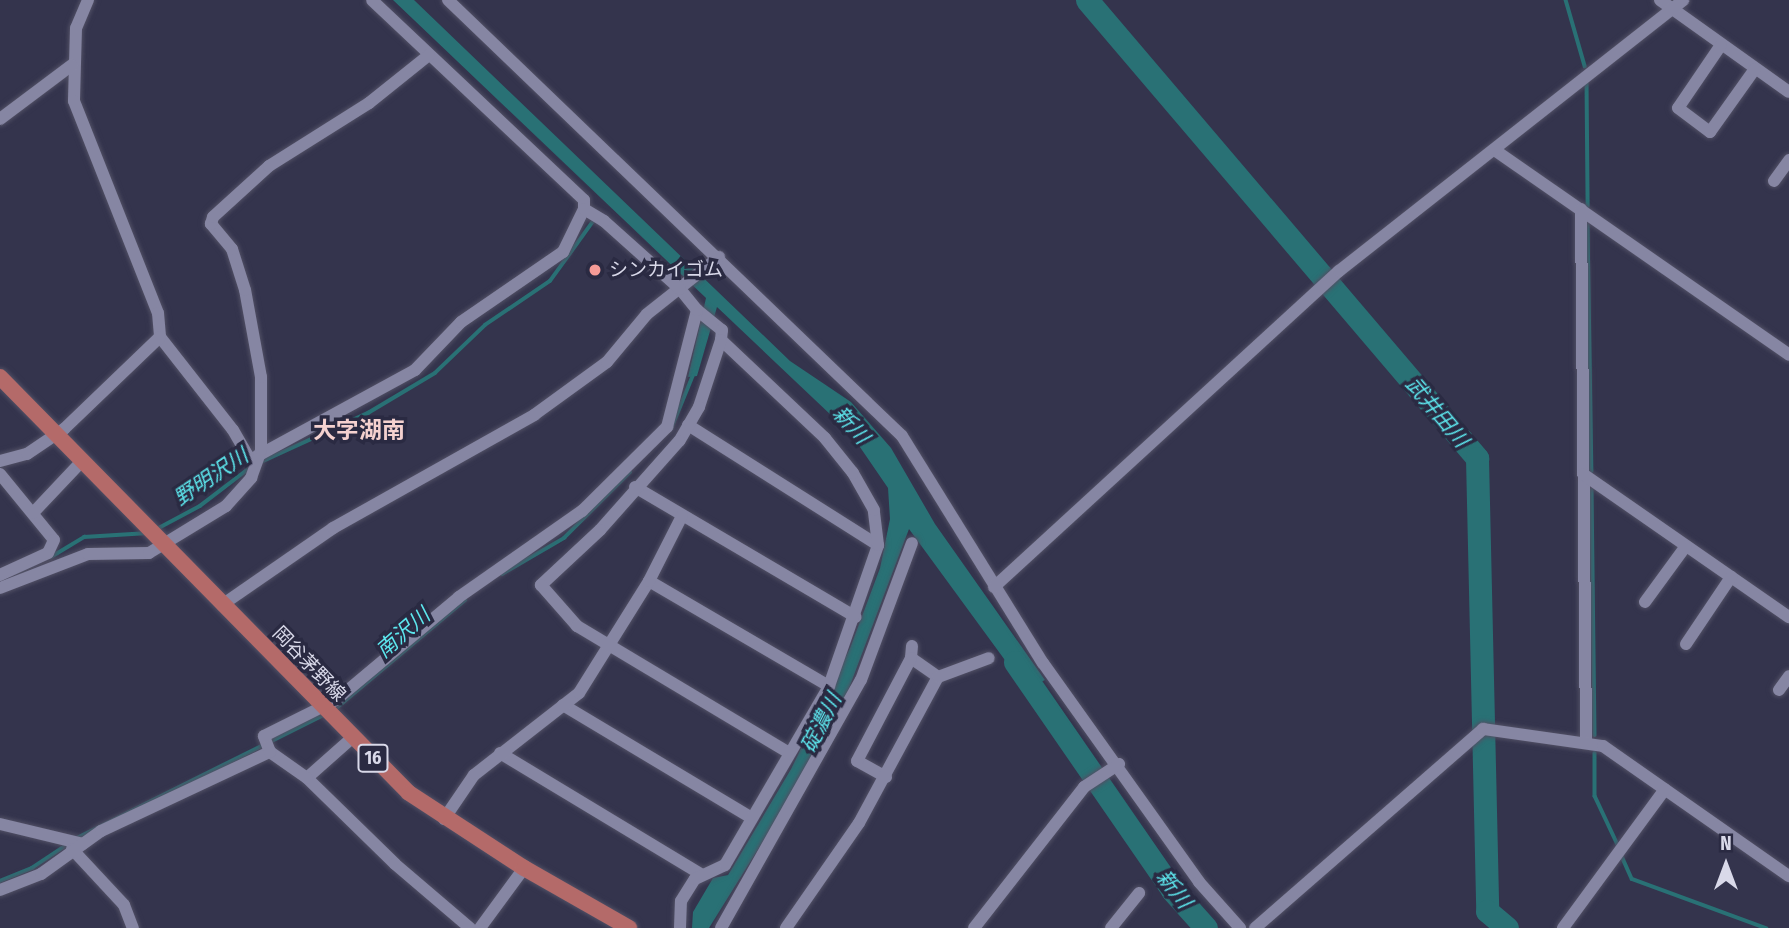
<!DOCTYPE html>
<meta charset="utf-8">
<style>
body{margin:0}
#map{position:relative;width:1789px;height:928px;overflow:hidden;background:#34344d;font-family:"Fira Sans Condensed","Noto Sans JP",sans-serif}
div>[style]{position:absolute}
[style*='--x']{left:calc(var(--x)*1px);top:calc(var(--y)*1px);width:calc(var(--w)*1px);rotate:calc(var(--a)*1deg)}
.water>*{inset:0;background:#297175}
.stream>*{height:3.5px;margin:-1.75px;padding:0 1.75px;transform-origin:1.75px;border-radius:1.75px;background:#297175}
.river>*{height:23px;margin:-11.5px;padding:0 11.5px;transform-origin:11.5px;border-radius:11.5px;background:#297175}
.roads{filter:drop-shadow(0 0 2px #515065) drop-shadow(0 0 2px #515065)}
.minor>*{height:12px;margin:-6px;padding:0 6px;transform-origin:6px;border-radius:6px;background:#8686a3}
.major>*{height:16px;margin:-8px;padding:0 8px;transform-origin:8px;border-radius:8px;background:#b46a69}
.dots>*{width:19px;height:19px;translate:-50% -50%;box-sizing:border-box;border:4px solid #2a2a42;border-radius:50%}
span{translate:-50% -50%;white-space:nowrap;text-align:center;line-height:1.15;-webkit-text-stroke:7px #2a2a42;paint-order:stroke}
.shield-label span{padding:2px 5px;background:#2a2a42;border:2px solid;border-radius:5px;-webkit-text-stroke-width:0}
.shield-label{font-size:18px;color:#d9d9e9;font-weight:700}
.poi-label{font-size:19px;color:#d9d9e9}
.left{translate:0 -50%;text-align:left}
.street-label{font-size:19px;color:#d9d9e9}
.water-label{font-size:21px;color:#5de7ee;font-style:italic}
.quarter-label{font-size:23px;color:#f4d1cf;font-weight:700}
.north{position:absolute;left:1691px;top:830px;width:70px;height:70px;-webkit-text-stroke:5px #2a2a42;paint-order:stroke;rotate:0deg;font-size:19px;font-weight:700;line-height:28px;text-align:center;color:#d9d9e9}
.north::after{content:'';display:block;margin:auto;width:24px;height:32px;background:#d9d9e9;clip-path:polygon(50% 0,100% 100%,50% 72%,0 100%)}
</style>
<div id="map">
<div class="water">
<i style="clip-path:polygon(393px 0,414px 0,790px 361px,851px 402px,891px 448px,935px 524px,1045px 680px,1026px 689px,909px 529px,845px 699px,803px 777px,709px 928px,692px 928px,693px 912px,713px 878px,728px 875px,791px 769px,850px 648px,880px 568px,890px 519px,888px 488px,851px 434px,717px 307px,697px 376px,688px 377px,706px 298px)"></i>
</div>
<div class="stream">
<i style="--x:1566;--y:0;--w:69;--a:73.9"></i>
<i style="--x:1587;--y:79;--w:127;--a:89.5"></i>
<i style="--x:1588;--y:225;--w:246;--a:89.1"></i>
<i style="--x:671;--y:429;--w:58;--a:-67.8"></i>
<i style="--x:261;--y:462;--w:118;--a:-24.6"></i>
<i style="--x:368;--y:413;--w:78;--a:-30.8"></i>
<i style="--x:435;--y:373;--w:69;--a:-43.8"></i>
<i style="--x:485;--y:325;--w:78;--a:-34.1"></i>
<i style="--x:550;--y:281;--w:75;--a:-54.2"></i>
<i style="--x:1592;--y:490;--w:245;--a:89.3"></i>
<i style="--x:155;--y:530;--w:51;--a:-28.1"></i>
<i style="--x:200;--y:506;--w:64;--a:-37.4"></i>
<i style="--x:51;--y:557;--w:39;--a:-31"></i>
<i style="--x:84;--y:537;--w:64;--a:-3.6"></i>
<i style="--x:502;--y:574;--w:72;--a:-30.1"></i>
<i style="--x:564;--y:538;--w:93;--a:-45"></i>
<i style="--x:10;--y:578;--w:17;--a:-28"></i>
<i style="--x:334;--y:710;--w:171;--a:-40"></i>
<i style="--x:1595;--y:753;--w:43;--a:90"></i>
<i style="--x:1595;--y:796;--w:56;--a:64.8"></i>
<i style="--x:75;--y:839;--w:278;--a:-26.5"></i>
<i style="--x:1621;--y:854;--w:27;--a:66"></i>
<i style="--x:1632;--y:879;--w:143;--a:20.1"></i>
<i style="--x:0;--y:881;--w:35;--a:-22"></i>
<i style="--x:32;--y:868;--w:43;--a:-33.7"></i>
</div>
<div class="river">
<i style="--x:1087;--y:0;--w:602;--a:49.58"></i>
<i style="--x:1477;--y:458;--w:453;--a:88.7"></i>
<i style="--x:1487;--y:911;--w:26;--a:40"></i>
<i style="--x:1015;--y:662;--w:277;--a:55.4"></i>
<i style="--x:1172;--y:890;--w:51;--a:48.2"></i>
</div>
<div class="roads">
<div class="minor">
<i style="--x:88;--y:0;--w:30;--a:113"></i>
<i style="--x:76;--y:28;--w:73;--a:91.6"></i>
<i style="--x:74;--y:101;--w:228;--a:68.4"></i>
<i style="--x:158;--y:313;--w:24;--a:85"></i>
<i style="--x:160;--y:337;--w:118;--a:51.9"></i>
<i style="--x:233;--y:430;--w:34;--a:60"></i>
<i style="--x:250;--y:460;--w:188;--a:-28.6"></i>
<i style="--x:415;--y:370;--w:66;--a:-46.2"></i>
<i style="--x:461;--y:322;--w:124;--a:-34.5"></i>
<i style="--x:563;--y:252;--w:48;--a:-64"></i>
<i style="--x:584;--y:209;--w:9;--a:-90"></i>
<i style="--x:584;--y:200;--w:291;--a:-136.7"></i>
<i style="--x:448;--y:0;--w:629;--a:43.84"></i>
<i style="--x:902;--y:436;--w:267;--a:58.2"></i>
<i style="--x:1043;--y:663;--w:269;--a:54.5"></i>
<i style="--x:1199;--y:882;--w:62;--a:48.3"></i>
<i style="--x:1660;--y:0;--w:158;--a:35.5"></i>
<i style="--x:1721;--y:45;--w:76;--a:124.3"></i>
<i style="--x:1678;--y:108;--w:40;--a:37"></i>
<i style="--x:1710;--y:132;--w:77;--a:-54.5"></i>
<i style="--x:0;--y:119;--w:90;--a:-36.9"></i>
<i style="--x:1496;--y:151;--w:357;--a:34.8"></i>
<i style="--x:1774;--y:181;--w:26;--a:-54"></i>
<i style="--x:1581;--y:209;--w:532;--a:89.46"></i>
<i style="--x:697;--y:310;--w:32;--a:39"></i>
<i style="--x:722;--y:330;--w:10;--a:96"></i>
<i style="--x:688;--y:425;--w:225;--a:32.3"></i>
<i style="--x:0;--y:461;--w:28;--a:-15"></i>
<i style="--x:27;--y:454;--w:45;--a:-34"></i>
<i style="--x:64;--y:429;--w:133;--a:-43.8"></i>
<i style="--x:0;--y:474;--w:85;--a:50.7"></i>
<i style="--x:54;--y:540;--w:14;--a:115"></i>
<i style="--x:48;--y:553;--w:53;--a:155.4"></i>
<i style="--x:1583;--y:474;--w:251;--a:34.8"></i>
<i style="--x:635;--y:487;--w:256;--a:30.5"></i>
<i style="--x:33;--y:513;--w:71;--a:-46.7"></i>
<i style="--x:649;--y:581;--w:208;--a:30.3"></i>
<i style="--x:994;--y:587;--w:468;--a:-42.5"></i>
<i style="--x:1339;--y:271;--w:438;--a:-38.2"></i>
<i style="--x:0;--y:588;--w:94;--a:-21.1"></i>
<i style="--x:88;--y:554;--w:61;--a:-0.9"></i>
<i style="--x:149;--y:553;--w:90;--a:-31.4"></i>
<i style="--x:226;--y:506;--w:38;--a:-48"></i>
<i style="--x:251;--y:478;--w:30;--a:-70"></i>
<i style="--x:261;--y:450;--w:73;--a:-90"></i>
<i style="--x:261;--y:377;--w:88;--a:-100.4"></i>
<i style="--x:245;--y:290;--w:43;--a:-107.6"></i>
<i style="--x:232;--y:249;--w:33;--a:-130"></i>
<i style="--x:211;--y:224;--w:7;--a:-74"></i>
<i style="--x:213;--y:217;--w:76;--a:-42.3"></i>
<i style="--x:269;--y:166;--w:118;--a:-32.2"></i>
<i style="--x:369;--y:103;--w:77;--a:-38.7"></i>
<i style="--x:1645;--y:602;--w:69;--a:-53.8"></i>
<i style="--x:222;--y:605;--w:135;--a:-34.7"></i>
<i style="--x:333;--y:528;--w:231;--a:-29.3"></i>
<i style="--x:534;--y:415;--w:90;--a:-36"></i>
<i style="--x:607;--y:362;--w:62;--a:-50.2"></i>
<i style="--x:647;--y:314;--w:92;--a:-38.4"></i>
<i style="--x:1686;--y:644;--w:81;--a:-56.1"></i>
<i style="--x:912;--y:646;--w:12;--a:95"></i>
<i style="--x:911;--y:658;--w:33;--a:35"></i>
<i style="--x:1779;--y:690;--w:17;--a:-54"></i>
<i style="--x:563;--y:705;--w:220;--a:30.9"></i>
<i style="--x:352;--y:738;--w:60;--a:138.4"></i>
<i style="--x:307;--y:778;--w:123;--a:44.3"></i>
<i style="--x:395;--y:864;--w:99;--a:40.5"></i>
<i style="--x:270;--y:752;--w:45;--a:35.1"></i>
<i style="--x:500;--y:753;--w:236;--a:31.1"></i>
<i style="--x:886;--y:777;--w:33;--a:-151"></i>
<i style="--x:857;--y:761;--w:116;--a:-62.3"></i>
<i style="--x:444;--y:819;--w:53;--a:-55.7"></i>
<i style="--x:474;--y:775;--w:133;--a:-38"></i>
<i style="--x:579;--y:693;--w:132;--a:-58"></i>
<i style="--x:649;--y:581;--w:73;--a:-63.1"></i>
<i style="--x:0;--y:824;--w:85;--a:13.5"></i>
<i style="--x:72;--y:849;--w:76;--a:47.1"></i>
<i style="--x:124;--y:905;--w:25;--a:69"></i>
<i style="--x:0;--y:890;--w:44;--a:-21.3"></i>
<i style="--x:41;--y:874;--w:74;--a:-35.6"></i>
<i style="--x:101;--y:831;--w:187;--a:-25.1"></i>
<i style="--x:270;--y:752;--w:17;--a:-111"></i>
<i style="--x:264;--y:736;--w:80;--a:-26.6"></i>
<i style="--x:336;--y:700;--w:160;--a:-39.9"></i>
<i style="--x:459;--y:597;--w:150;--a:-35"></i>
<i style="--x:582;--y:511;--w:120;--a:-44.7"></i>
<i style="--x:667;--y:427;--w:121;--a:-75.6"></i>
<i style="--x:697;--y:310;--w:27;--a:-129"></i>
<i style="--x:680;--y:289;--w:102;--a:-138.2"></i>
<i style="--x:604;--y:221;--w:23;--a:-149"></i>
<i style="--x:480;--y:928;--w:74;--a:-53.7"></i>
<i style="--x:680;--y:928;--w:27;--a:-88"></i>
<i style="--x:681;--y:901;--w:26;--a:-58"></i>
<i style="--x:695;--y:879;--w:33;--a:-25"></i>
<i style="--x:725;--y:865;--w:207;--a:-59.8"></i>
<i style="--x:829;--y:686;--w:149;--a:-70.8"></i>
<i style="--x:878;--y:545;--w:35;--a:-97"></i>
<i style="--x:874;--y:510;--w:43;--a:-119.6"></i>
<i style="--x:853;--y:473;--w:45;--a:-128.7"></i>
<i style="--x:825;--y:438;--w:143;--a:-136.7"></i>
<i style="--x:721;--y:340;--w:71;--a:108.2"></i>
<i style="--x:699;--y:407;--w:39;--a:120"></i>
<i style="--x:679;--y:441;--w:119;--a:131.6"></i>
<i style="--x:600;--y:530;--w:81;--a:137"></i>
<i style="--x:541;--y:585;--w:55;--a:48.7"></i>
<i style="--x:577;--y:626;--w:247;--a:30.9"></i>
<i style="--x:721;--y:928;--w:285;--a:-60.6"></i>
<i style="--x:861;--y:680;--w:146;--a:-69.6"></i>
<i style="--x:786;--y:928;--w:128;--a:-55.2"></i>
<i style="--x:859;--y:823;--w:166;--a:-61.6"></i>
<i style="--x:938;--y:677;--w:54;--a:-20.4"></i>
<i style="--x:974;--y:928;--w:179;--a:-52"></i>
<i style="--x:1084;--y:787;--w:42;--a:-33.3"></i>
<i style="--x:1111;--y:928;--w:45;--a:-51.3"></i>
<i style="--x:1255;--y:928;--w:303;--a:-41.1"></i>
<i style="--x:1483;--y:729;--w:121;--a:8.1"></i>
<i style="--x:1603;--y:746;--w:227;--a:35"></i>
<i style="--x:1563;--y:928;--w:172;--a:-53.7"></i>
</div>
<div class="major">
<i style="--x:0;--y:377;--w:583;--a:45.49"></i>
<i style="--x:409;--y:793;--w:137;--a:33.1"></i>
<i style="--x:524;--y:868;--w:121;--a:29.7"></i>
</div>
</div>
<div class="dots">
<i style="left:595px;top:270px;background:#f59b97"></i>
</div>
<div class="shield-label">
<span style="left:373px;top:758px">16</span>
</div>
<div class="poi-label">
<span class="left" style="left:609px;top:270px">シンカイゴム</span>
</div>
<div class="street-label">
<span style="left:309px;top:664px;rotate:46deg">岡谷茅野線</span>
</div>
<div class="water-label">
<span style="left:1437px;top:412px;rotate:50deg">武井田川</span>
<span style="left:851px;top:425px;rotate:48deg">新川</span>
<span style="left:211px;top:477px;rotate:-34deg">野明沢川</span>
<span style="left:403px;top:633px;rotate:-41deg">南沢川</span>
<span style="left:821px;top:723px;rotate:-63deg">碇濃川</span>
<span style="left:1174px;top:889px;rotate:52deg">新川</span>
</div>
<div class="quarter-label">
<span style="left:359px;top:430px">大字湖南</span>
</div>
<div class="north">N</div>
</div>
